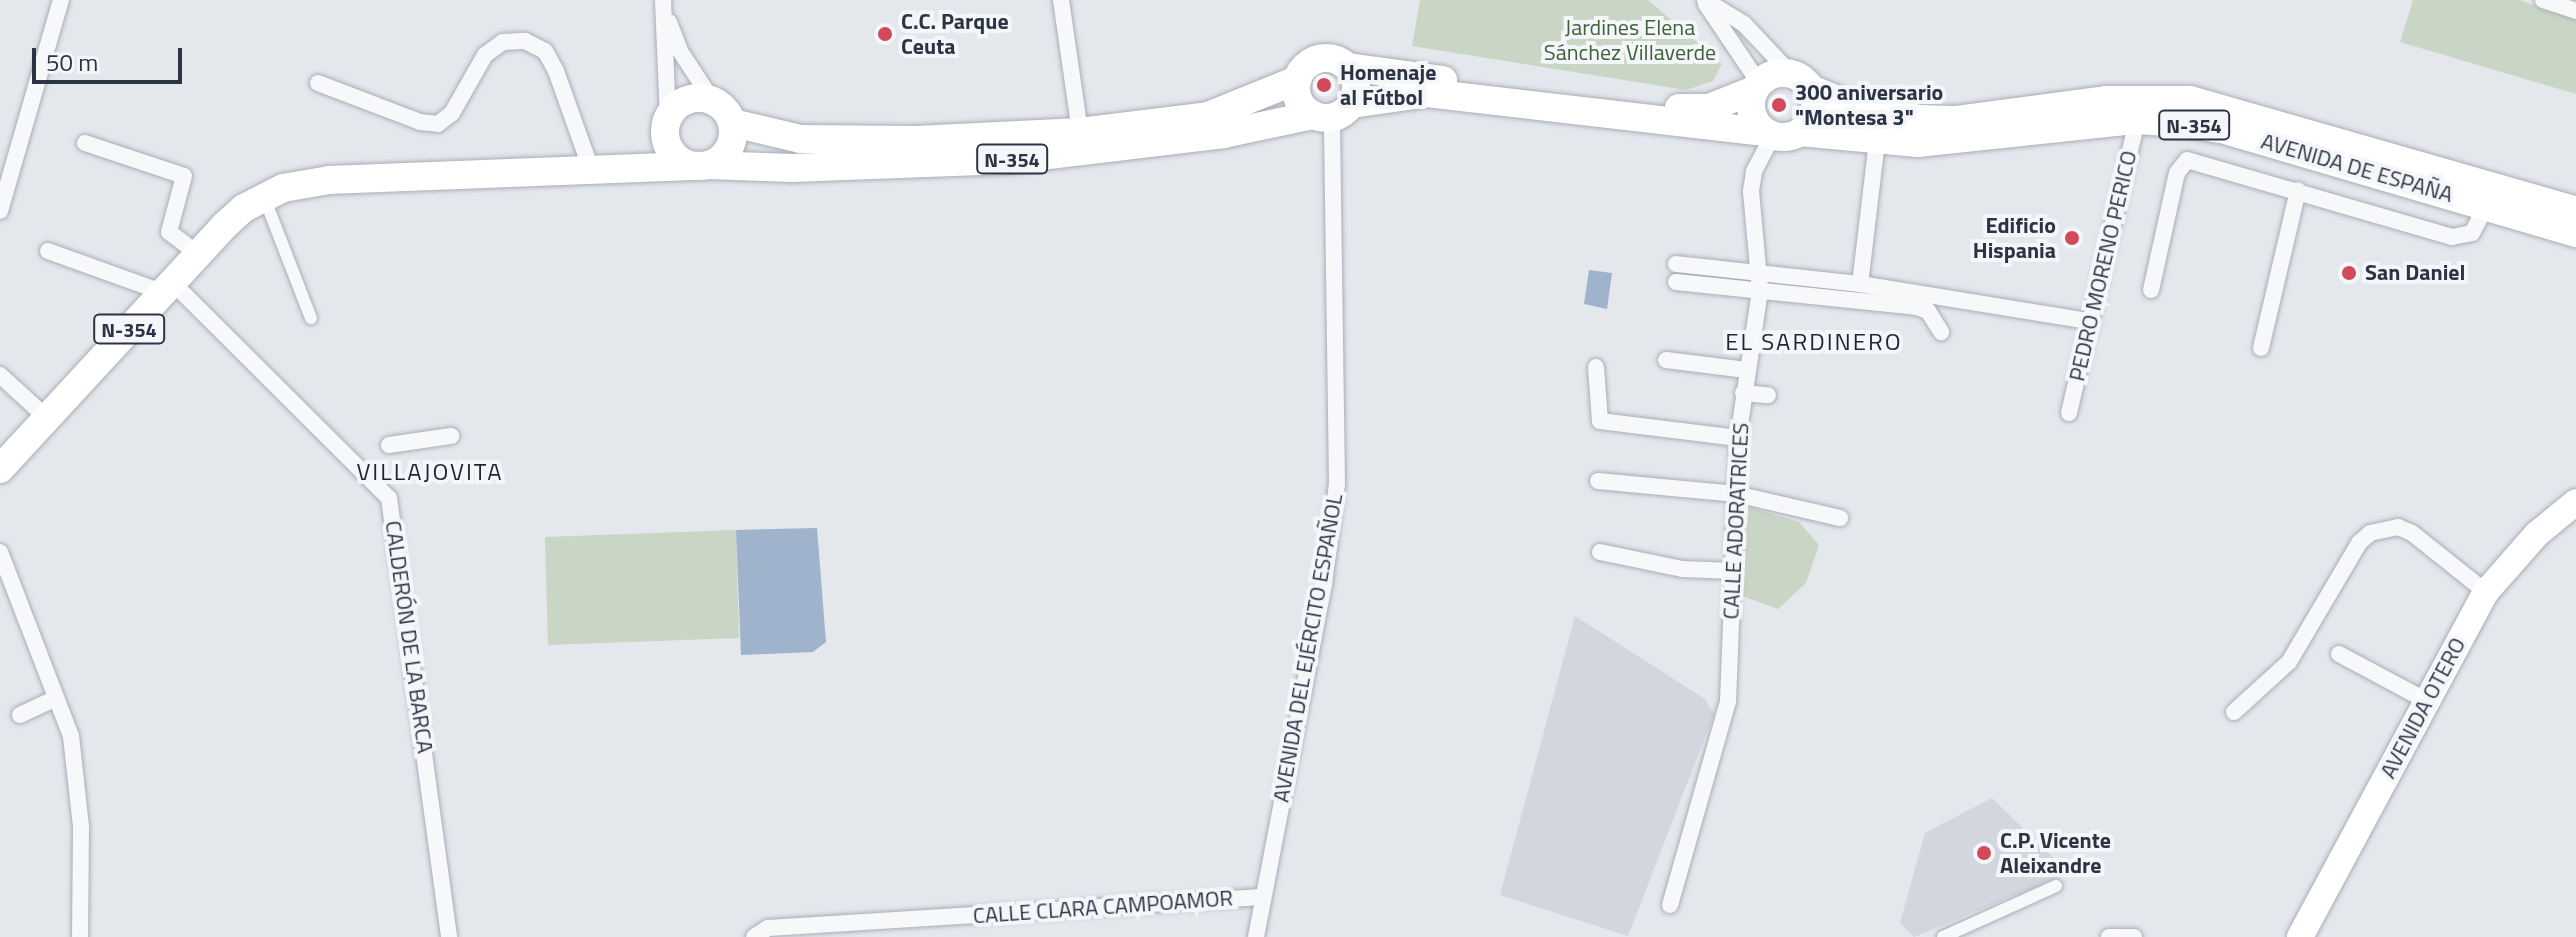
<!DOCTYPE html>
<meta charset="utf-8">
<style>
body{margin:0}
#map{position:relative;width:2576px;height:937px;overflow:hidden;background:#e4e7ec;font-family:"Titillium Web",sans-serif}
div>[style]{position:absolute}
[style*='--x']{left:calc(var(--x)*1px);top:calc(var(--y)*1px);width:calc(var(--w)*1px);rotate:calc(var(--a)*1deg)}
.built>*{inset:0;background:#d2d6de}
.green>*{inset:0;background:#c9d6c5}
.water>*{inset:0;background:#9fb4cc}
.roads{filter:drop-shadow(0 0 2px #a9aeb7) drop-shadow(0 0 2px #a9aeb7)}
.pedestrian>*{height:12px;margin:-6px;padding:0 6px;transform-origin:6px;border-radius:6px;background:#f7f8fa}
.minor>*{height:16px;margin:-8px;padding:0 8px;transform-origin:8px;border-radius:8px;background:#f7f8fa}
.primary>*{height:26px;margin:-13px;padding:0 13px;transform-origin:13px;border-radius:13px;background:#fff}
.trunk>*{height:28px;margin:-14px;padding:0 14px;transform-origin:14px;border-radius:14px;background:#fff}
.trunk>.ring{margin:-14px;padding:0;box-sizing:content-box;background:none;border:28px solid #fff;border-radius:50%}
.dots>*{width:22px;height:22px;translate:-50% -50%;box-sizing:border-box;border:4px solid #f4f6f9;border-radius:50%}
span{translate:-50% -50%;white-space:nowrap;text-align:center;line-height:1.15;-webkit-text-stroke:8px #f4f6f9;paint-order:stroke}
.shield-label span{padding:2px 6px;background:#f4f6f9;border:2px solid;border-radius:6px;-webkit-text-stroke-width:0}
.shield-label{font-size:20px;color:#2b3445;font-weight:700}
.poi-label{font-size:22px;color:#2b3445;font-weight:700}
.left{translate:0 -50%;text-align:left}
.right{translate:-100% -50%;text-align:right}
.park-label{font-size:22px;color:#3f6138}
.street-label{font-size:22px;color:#2b3445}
.neighbourhood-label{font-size:24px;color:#1d2536;letter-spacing:2px}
.scale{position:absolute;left:32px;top:48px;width:150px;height:36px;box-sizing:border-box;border:4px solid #2b3445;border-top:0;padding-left:10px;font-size:24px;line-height:28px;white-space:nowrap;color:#2b3445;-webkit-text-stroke:6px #f4f6f9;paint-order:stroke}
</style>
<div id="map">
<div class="built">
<i style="clip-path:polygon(1575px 616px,1705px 699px,1714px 714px,1628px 936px,1500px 895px)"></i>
<i style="clip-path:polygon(1992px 798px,2069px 873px,1914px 937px,1900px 923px,1925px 833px)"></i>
</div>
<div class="green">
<i style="clip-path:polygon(1420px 0,1648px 0,1722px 64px,1713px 81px,1686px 90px,1412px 46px)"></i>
<i style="clip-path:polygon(2413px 0,2519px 0,2576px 20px,2576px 94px,2400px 42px)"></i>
<i style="clip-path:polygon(1748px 507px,1799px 522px,1819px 545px,1806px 583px,1778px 609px,1742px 596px)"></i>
<i style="clip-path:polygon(736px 530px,739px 638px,548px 645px,545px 537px)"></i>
</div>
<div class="water">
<i style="clip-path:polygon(1589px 270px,1612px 273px,1607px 309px,1584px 304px)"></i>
<i style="clip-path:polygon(817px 528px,826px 642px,813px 652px,741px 655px,736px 530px)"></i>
</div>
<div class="roads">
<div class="pedestrian">
<i style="--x:264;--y:197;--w:130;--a:68.8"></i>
<i style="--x:1943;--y:937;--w:124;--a:-24.3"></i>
</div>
<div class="minor">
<i style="--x:663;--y:0;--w:118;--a:87.6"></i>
<i style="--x:1061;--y:0;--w:133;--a:81.8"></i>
<i style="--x:1705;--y:0;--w:46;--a:31.6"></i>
<i style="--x:1744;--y:24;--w:67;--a:46.8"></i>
<i style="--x:2543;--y:0;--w:35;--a:18"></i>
<i style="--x:1706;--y:4;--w:95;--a:56.1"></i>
<i style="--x:669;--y:22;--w:31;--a:69"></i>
<i style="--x:680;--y:51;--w:59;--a:56.9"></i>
<i style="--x:318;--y:83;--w:109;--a:20.9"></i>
<i style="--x:420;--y:122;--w:18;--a:6"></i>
<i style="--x:438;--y:124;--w:18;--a:-38"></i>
<i style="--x:452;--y:113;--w:67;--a:-60.4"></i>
<i style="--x:485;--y:55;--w:22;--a:-36"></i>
<i style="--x:503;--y:42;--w:22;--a:-3"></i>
<i style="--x:525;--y:41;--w:22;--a:27"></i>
<i style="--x:545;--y:51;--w:23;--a:61"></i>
<i style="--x:556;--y:71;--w:107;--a:70.4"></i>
<i style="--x:85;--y:143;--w:104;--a:18.4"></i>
<i style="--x:184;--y:176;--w:58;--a:105"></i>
<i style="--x:169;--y:232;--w:36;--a:37"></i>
<i style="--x:0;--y:211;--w:220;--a:-73.9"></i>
<i style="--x:48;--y:251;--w:121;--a:19.8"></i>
<i style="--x:1676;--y:264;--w:185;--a:6.2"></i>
<i style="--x:1860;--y:284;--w:232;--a:9.2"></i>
<i style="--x:172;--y:282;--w:306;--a:44.9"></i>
<i style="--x:389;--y:498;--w:443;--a:82.2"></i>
<i style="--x:1676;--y:282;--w:241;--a:5.9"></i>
<i style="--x:1916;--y:307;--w:13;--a:18"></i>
<i style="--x:1928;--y:311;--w:25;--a:58"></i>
<i style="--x:1860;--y:284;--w:143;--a:-83.2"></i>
<i style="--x:2151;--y:290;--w:120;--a:-77.5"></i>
<i style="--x:2177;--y:173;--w:16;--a:-52"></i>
<i style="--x:2187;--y:160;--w:276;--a:16.2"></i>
<i style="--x:2452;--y:237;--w:20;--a:-11"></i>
<i style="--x:2472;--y:233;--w:32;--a:-62"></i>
<i style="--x:2261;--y:348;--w:162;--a:-76.8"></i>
<i style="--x:1666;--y:360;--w:81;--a:7.1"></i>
<i style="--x:1596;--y:367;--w:54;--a:85.8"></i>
<i style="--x:1600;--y:421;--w:139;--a:7"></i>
<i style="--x:0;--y:375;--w:64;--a:42.5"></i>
<i style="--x:1743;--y:393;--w:25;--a:5"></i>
<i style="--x:2069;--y:413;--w:301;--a:-76.9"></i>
<i style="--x:389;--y:445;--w:63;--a:-8.3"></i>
<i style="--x:1598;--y:481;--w:139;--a:5.4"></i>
<i style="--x:1736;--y:494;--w:107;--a:13"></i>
<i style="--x:0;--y:552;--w:197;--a:68.9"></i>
<i style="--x:71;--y:736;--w:92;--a:83.7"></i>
<i style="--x:81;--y:827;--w:110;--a:90.5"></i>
<i style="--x:1600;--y:552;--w:84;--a:11.7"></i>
<i style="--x:1682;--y:569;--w:51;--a:2.2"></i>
<i style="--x:2339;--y:654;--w:100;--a:28.1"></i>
<i style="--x:2234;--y:712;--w:74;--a:-42.3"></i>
<i style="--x:2289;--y:662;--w:138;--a:-59.5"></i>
<i style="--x:2359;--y:543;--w:15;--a:-42"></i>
<i style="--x:2370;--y:533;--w:29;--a:-12"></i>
<i style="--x:2398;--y:527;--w:15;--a:23"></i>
<i style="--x:2412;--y:533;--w:95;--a:38.6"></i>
<i style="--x:20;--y:715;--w:40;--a:-25"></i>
<i style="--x:1670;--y:905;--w:211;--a:-74.1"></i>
<i style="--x:1728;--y:702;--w:264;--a:-87.8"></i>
<i style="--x:1738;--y:438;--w:150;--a:-81.5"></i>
<i style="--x:1760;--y:290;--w:99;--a:-95.2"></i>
<i style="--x:1751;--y:191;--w:20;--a:-81"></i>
<i style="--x:1754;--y:171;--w:40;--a:-62"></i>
<i style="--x:754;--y:937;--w:17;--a:-33"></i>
<i style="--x:768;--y:928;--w:496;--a:-3.6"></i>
<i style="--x:1256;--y:937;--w:359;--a:-79.1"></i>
<i style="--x:1324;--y:584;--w:101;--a:-82.6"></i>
<i style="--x:1337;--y:484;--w:367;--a:-90.8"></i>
<i style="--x:2109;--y:937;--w:25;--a:0"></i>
</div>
<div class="primary">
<i style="--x:2300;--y:937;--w:392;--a:-61.7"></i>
<i style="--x:2486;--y:592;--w:77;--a:-48.7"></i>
<i style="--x:2537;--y:534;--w:50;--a:-39.4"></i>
</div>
<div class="trunk">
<i class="ring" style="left:1296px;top:58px;width:32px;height:32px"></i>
<i style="--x:1348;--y:67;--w:96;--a:7.8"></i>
<i class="ring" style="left:1751px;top:73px;width:36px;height:36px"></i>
<i style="--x:1811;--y:89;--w:38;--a:23"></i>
<i style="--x:1846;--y:104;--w:75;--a:11.6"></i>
<i style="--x:1919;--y:119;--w:38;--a:2"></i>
<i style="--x:1957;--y:120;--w:150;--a:-7.6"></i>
<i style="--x:2106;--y:100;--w:84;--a:0"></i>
<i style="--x:2190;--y:100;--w:402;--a:16"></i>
<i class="ring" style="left:665px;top:98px;width:40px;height:40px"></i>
<i style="--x:1352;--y:104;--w:76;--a:-8.3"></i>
<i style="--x:1427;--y:93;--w:340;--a:6.6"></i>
<i style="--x:1679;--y:108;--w:30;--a:0"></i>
<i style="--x:1709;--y:108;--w:48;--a:-21.8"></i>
<i style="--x:733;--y:123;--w:69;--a:13.4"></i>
<i style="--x:800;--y:139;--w:116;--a:0.5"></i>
<i style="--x:916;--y:140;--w:164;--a:-2.8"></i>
<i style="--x:1080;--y:132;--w:129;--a:-7.1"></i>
<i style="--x:1208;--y:116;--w:96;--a:-22"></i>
<i style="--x:1800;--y:132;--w:118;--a:5.4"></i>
<i style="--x:1917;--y:143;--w:221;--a:-6"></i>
<i style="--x:2137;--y:120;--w:46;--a:3.7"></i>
<i style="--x:2183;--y:123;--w:39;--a:9"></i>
<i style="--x:2222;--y:129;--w:369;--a:16.4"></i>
<i style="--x:708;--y:165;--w:84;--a:2"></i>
<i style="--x:792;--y:168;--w:215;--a:-2.1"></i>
<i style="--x:1007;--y:160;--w:219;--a:-6.8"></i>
<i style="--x:1224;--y:134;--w:91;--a:-12.1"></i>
<i style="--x:0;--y:469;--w:330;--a:-47.3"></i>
<i style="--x:224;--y:226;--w:27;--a:-42"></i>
<i style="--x:244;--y:208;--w:44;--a:-27.1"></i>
<i style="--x:283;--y:188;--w:47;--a:-9.9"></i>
<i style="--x:329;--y:180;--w:368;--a:-2.2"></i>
</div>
</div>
<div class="dots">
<i style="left:885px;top:34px;background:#d1495b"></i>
<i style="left:1324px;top:85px;background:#d1495b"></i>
<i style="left:1779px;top:105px;background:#d1495b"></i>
<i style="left:2072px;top:238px;background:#d1495b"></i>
<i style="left:2349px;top:273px;background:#d1495b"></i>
<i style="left:1984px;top:853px;background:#d1495b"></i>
</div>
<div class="shield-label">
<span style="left:2194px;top:125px">N-354</span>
<span style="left:1012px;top:159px">N-354</span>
<span style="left:129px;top:329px">N-354</span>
</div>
<div class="poi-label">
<span class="left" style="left:901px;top:34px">C.C. Parque<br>Ceuta</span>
<span class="left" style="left:1340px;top:85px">Homenaje<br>al Fútbol</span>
<span class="left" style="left:1795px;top:105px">300 aniversario<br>"Montesa 3"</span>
<span class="right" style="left:2056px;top:238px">Edificio<br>Hispania</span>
<span class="left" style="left:2365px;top:273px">San Daniel</span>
<span class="left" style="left:2000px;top:853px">C.P. Vicente<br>Aleixandre</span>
</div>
<div class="park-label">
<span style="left:1630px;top:40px">Jardines Elena<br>Sánchez Villaverde</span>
</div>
<div class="street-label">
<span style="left:2357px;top:168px;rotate:16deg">AVENIDA DE ESPAÑA</span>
<span style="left:2103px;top:266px;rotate:-77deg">PEDRO MORENO PERICO</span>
<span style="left:1736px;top:521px;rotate:-87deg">CALLE ADORATRICES</span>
<span style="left:409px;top:637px;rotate:82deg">CALDERÓN DE LA BARCA</span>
<span style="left:1308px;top:648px;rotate:-80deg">AVENIDA DEL EJÉRCITO ESPAÑOL</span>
<span style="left:2423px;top:708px;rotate:-62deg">AVENIDA OTERO</span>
<span style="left:1103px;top:907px;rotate:-4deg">CALLE CLARA CAMPOAMOR</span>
</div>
<div class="neighbourhood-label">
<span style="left:1814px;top:342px">EL SARDINERO</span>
<span style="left:430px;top:472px">VILLAJOVITA</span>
</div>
<div class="scale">50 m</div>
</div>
